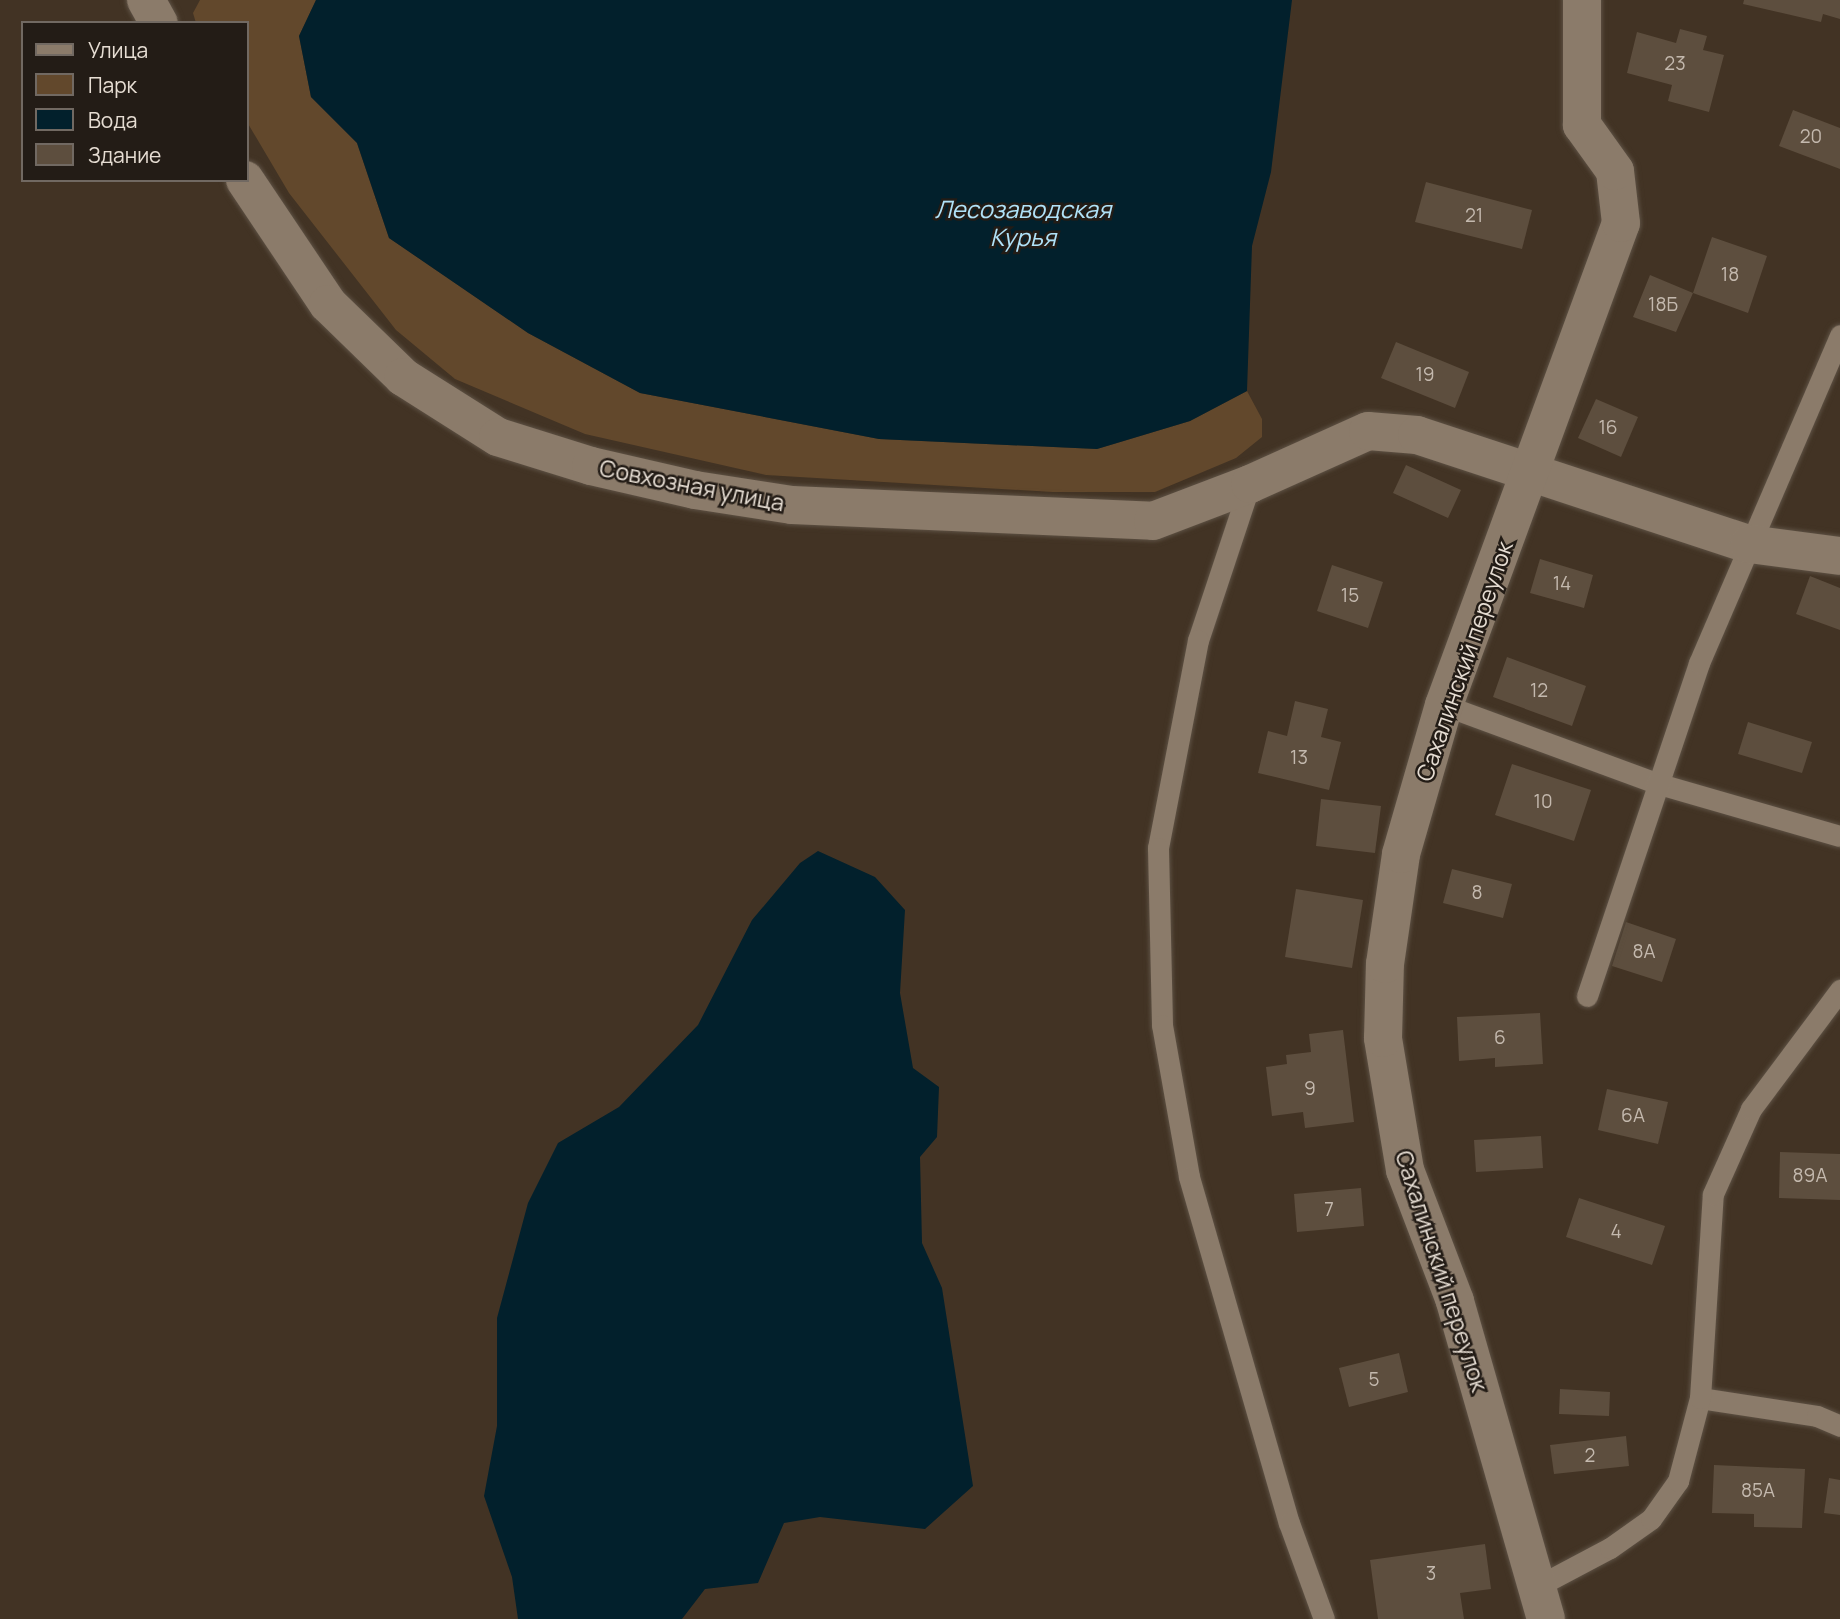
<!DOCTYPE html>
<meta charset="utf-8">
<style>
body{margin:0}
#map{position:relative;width:1840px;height:1619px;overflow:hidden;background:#423324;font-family:Manrope,sans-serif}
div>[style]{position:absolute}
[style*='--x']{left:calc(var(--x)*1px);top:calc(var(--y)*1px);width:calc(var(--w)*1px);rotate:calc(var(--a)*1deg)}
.green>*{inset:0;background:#62482c}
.water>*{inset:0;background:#02202c}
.building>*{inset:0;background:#5d4e3e}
.roads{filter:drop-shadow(0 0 2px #5d5144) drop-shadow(0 0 2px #5d5144)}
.lane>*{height:21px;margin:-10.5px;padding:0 10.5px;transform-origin:10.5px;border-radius:10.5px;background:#8b7b6a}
.street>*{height:38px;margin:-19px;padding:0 19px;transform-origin:19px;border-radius:19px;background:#8b7b6a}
span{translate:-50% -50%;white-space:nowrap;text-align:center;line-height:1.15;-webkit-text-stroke:5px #231c16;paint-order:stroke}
.number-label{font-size:19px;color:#c4b9ae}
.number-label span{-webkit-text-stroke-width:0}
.street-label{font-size:23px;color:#e6ddd3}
.water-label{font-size:24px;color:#b0e2f8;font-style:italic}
.legend{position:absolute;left:21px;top:21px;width:228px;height:161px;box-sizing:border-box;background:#231c16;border:2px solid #716962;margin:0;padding:9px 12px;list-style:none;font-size:21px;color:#e6ddd3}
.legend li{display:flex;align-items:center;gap:14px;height:35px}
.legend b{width:35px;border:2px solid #716962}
</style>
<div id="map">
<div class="green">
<i style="clip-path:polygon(200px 0,316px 0,299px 36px,311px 97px,357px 143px,389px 238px,528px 333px,640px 393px,879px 439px,1097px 449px,1190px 421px,1247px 391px,1262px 419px,1262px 437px,1236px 458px,1155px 492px,1053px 492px,766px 475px,585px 434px,455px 379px,396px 330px,289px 193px,247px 122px,247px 23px,196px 23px,193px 13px)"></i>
</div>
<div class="water">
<i style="clip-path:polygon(316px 0,1292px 0,1271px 172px,1252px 246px,1247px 391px,1190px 421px,1097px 449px,879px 439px,640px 393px,528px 333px,389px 238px,357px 143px,311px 97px,299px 36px)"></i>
<i style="clip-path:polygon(818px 851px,875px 877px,905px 910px,900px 993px,913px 1068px,939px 1087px,937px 1137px,920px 1157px,922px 1243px,942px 1288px,973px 1486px,925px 1529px,820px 1517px,784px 1523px,758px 1583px,705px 1589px,682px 1619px,518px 1619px,512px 1577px,484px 1496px,497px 1426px,497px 1318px,528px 1203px,558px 1143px,619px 1107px,698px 1025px,752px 920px,800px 863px)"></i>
</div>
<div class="building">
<i style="clip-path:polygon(1744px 0,1840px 0,1840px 19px,1823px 14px,1821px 22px,1743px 4px)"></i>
<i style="clip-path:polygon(1680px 29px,1707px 36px,1703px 50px,1724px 55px,1709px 112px,1668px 101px,1672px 85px,1627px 73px,1637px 32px,1676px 43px)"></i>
<i style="clip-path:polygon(1793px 110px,1840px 128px,1840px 169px,1779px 146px)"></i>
<i style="clip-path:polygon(1426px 182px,1532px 210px,1522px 249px,1415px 222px)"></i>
<i style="clip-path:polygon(1712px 237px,1767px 256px,1748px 313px,1693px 293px,1676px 332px,1633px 317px,1650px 275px,1693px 293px)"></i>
<i style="clip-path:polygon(1396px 342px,1469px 372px,1455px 408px,1381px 378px)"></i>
<i style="clip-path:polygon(1596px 399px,1638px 417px,1621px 457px,1578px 438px)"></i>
<i style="clip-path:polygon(1406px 465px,1461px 490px,1448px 518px,1393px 493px)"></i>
<i style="clip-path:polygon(1540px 559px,1593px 575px,1584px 608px,1530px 593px)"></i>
<i style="clip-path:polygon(1332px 565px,1383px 582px,1368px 628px,1317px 611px)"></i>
<i style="clip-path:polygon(1810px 576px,1840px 588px,1840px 630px,1796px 614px)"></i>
<i style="clip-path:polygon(1507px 657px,1586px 686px,1572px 726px,1493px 697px)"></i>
<i style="clip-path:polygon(1295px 701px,1328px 709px,1321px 737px,1341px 742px,1329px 790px,1258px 773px,1268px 731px,1287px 736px)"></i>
<i style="clip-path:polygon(1748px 722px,1812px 742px,1802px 773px,1738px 754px)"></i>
<i style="clip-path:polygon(1512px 764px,1591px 790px,1574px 841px,1495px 815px)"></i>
<i style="clip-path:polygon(1321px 799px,1381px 806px,1375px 853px,1316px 846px)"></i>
<i style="clip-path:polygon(1452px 869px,1512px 884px,1503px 918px,1443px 903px)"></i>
<i style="clip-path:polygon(1296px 889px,1363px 900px,1352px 968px,1285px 957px)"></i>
<i style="clip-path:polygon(1626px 922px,1676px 939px,1662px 982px,1612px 966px)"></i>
<i style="clip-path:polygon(1540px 1013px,1543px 1064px,1495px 1067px,1495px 1058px,1459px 1061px,1457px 1017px)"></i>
<i style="clip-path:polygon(1343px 1030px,1354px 1122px,1305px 1128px,1303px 1112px,1272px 1116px,1266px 1067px,1287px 1064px,1286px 1055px,1311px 1052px,1309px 1034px)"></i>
<i style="clip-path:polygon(1607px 1089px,1668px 1102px,1658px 1144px,1598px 1130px)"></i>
<i style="clip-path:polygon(1541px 1136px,1543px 1168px,1476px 1172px,1474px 1140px)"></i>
<i style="clip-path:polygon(1780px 1152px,1840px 1154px,1840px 1200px,1779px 1198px)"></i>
<i style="clip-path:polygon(1361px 1188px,1364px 1226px,1297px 1232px,1294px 1194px)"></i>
<i style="clip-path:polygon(1579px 1198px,1665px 1226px,1652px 1265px,1566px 1237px)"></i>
<i style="clip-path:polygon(1399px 1353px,1408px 1392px,1349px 1407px,1339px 1368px)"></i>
<i style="clip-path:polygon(1560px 1389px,1610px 1392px,1609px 1416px,1559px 1414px)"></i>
<i style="clip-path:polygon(1626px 1436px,1629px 1466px,1554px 1474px,1550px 1445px)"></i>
<i style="clip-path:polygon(1714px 1465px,1805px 1469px,1802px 1528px,1754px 1527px,1754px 1514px,1712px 1513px)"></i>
<i style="clip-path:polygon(1829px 1478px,1840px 1480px,1840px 1515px,1824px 1513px)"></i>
<i style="clip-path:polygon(1485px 1544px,1491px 1589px,1460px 1593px,1464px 1619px,1378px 1619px,1370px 1560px)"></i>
</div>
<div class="roads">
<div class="lane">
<i style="--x:1250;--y:484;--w:164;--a:108.4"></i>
<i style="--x:1198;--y:640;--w:212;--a:100.9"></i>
<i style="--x:1158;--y:848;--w:177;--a:88.7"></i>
<i style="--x:1162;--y:1025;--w:154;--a:79.9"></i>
<i style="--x:1189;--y:1177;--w:360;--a:73.9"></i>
<i style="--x:1289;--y:1523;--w:102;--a:70"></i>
<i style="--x:1444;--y:705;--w:226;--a:20.2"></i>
<i style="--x:1656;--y:783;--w:191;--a:16.1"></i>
<i style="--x:1587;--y:996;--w:351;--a:-71.4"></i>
<i style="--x:1699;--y:663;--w:357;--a:-66.7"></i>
<i style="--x:1700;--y:1398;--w:118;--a:8.7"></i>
<i style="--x:1817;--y:1416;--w:25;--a:23"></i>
<i style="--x:1540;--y:1585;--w:79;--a:-27.9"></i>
<i style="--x:1610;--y:1548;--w:50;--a:-35.3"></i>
<i style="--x:1651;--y:1519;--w:47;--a:-54.6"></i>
<i style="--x:1678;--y:1481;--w:86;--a:-75.2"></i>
<i style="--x:1700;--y:1398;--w:204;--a:-86.4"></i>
<i style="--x:1713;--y:1194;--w:93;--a:-65.9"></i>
<i style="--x:1751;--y:1109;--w:149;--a:-53.2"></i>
</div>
<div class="street">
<i style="--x:146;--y:0;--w:26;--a:61"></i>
<i style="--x:245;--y:180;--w:149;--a:56.2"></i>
<i style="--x:328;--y:304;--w:105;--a:44.2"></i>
<i style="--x:403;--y:377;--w:112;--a:32.3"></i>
<i style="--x:498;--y:437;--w:97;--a:17.3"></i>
<i style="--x:591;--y:466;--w:107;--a:13"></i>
<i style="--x:695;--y:490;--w:98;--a:8.8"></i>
<i style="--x:792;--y:505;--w:361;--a:2.5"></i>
<i style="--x:1153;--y:521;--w:104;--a:-20.9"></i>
<i style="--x:1250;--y:484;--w:129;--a:-24.2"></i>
<i style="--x:1368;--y:431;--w:49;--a:4.7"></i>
<i style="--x:1417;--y:435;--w:349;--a:18.2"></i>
<i style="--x:1749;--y:544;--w:92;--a:7.5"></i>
<i style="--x:1546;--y:1619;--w:331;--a:-106"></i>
<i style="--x:1455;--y:1301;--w:140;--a:-110.9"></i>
<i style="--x:1405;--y:1170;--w:134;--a:-99.5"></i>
<i style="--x:1383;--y:1038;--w:74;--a:-88.5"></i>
<i style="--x:1385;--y:964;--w:111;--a:-81.7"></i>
<i style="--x:1401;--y:854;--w:155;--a:-73.9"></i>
<i style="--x:1444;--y:705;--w:513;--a:-69.84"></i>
<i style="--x:1621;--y:223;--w:52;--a:-96.6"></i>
<i style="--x:1615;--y:171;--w:57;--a:-125.7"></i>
<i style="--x:1582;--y:125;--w:125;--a:-90"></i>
</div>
</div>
<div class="number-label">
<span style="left:1675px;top:64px">23</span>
<span style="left:1811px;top:137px">20</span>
<span style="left:1474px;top:216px">21</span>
<span style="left:1730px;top:275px">18</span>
<span style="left:1663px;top:305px">18Б</span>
<span style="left:1425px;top:375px">19</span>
<span style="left:1608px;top:428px">16</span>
<span style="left:1562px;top:584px">14</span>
<span style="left:1350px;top:596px">15</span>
<span style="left:1539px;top:691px">12</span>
<span style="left:1299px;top:758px">13</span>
<span style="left:1543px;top:802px">10</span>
<span style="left:1477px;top:893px">8</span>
<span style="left:1644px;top:952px">8А</span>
<span style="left:1500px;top:1038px">6</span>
<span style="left:1310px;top:1089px">9</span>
<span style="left:1633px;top:1116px">6А</span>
<span style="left:1810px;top:1176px">89А</span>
<span style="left:1329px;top:1210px">7</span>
<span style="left:1616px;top:1232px">4</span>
<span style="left:1374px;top:1380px">5</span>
<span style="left:1590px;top:1456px">2</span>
<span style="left:1758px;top:1491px">85А</span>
<span style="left:1431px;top:1574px">3</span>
</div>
<div class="street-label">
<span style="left:692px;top:485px;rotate:11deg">Совхозная улица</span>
<span style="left:1464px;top:661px;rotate:-71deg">Сахалинский переулок</span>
<span style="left:1442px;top:1271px;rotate:72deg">Сахалинский переулок</span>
</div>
<div class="water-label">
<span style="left:1023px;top:223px">Лесозаводская<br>Курья</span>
</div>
<ul class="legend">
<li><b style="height:9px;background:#8b7b6a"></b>Улица</li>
<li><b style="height:19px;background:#62482c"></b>Парк</li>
<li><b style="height:19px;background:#02202c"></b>Вода</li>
<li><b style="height:19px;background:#5d4e3e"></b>Здание</li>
</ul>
</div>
